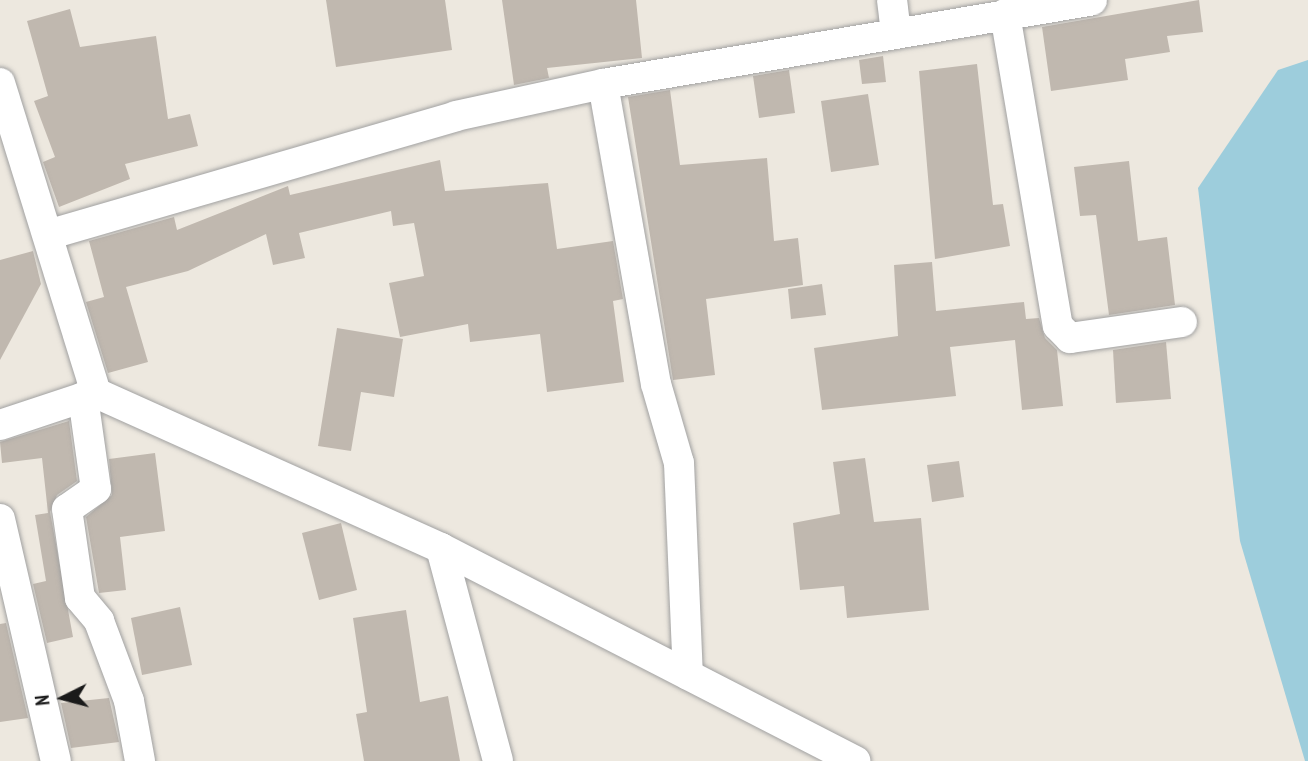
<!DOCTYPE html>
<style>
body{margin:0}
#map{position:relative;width:1308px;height:761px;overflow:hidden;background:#ede8df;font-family:"PT Sans Narrow",sans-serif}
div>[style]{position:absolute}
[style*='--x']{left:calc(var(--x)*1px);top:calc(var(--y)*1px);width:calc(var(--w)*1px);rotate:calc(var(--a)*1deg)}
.water>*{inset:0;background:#9dcddc}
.building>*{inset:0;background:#c0b8af}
.roads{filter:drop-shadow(0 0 2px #a1a1a1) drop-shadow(0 0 2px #a1a1a1)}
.street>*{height:30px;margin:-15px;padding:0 15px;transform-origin:15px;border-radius:15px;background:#fff}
span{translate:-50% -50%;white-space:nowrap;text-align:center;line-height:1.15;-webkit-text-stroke:5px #fff;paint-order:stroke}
.north{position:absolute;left:28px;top:663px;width:70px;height:70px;-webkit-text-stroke:5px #fff;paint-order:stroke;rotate:264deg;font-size:19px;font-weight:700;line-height:28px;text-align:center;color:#1a1a1a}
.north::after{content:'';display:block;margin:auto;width:24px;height:32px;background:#1a1a1a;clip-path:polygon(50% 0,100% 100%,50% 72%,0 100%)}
</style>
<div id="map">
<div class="water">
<i style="clip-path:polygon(1308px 60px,1308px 761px,1305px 761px,1240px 541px,1198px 188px,1278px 70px)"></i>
</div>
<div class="building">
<i style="clip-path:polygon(326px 0,445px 0,452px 50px,336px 67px)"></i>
<i style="clip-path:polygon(502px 0,636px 0,642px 58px,547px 68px,549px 78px,514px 85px)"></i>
<i style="clip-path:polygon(1199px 0,1203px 32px,1167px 36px,1170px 52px,1125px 59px,1128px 80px,1051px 91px,1042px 27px)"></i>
<i style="clip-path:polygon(70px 9px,80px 47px,156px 36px,168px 119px,190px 114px,198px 146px,125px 164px,130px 179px,59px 207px,43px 162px,55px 157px,34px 101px,48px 96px,27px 21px)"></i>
<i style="clip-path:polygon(883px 56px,886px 82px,862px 84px,859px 60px)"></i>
<i style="clip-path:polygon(977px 64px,993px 205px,1003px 204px,1010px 246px,935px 259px,919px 71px)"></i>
<i style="clip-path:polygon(789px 70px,795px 113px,759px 118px,753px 76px)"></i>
<i style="clip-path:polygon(670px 90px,680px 165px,767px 158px,774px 241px,798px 238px,803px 285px,706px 299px,715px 375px,673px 380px,628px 97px)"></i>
<i style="clip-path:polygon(868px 94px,879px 165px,831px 172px,821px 101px)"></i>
<i style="clip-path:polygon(440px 160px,445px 191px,548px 183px,557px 249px,613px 241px,623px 299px,613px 301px,624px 382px,547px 392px,540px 334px,470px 342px,468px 324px,400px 337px,389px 283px,424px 276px,414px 223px,393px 226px,391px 211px,299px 233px,305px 258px,273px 265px,266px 234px,188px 271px,126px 287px,148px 362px,108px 373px,86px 302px,104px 297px,89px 241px,174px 217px,177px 230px,288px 186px,290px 195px)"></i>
<i style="clip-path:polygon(1129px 161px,1138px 241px,1167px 237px,1175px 305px,1109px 315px,1096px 215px,1080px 216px,1074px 167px)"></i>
<i style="clip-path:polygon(33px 251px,41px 284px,0 360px,0 260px)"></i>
<i style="clip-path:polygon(932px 262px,936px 311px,1024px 302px,1026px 319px,1039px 318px,1045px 338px,1057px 350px,1063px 406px,1022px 410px,1015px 340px,950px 347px,956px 396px,822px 410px,814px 348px,898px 336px,894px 265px)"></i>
<i style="clip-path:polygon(822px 284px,826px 315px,791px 319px,788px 289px)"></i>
<i style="clip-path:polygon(337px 328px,403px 339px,394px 397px,361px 392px,351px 451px,318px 446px)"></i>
<i style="clip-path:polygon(1166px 342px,1171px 399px,1116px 403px,1113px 350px)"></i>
<i style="clip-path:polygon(69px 421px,77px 481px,57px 495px,50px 512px,73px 637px,47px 643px,33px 584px,46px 581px,35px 515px,48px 513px,42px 458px,2px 463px,0 442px)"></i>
<i style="clip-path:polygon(155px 453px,165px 531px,120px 537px,126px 590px,99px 593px,86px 517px,112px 495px,109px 459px)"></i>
<i style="clip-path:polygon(865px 458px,874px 522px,921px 518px,929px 610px,847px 618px,844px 586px,800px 590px,793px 523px,840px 514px,833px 462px)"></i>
<i style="clip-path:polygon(959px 461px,964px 497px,932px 502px,927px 465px)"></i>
<i style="clip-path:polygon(341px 523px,357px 590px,319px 600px,302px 533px)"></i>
<i style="clip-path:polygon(180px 607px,192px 665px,142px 675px,131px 618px)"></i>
<i style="clip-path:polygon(406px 610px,420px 702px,448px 696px,460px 761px,364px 761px,356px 714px,367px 712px,353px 618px)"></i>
<i style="clip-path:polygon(6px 623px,28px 718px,0 722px,0 624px)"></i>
<i style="clip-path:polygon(109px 698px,119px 742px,71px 748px,61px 703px)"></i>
</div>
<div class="roads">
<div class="street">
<i style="--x:892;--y:0;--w:32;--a:83"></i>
<i style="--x:1005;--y:14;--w:316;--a:80.4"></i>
<i style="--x:1058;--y:326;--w:17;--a:45"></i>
<i style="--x:1070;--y:338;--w:113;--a:-8.1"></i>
<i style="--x:0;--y:83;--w:325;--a:72.8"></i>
<i style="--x:96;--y:393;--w:378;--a:24.2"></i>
<i style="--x:441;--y:548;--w:466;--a:27.2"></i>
<i style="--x:603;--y:84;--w:305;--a:80"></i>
<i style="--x:656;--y:384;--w:82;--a:73.8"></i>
<i style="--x:679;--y:463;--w:212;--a:87.6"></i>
<i style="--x:51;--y:234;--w:422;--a:-16.2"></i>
<i style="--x:456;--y:116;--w:150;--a:-12.3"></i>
<i style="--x:603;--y:84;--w:496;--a:-9.7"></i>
<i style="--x:83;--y:397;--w:93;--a:82"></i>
<i style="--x:96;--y:489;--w:35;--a:145"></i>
<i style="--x:67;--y:509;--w:90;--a:81.7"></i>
<i style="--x:80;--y:598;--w:30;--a:50"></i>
<i style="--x:99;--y:621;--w:85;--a:69.4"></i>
<i style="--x:129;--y:701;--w:61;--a:79.6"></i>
<i style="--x:0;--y:425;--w:101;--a:-18.4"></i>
<i style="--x:0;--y:519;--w:248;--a:77"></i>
<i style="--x:441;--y:548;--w:220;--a:75"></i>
</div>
</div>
<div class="north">N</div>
</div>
